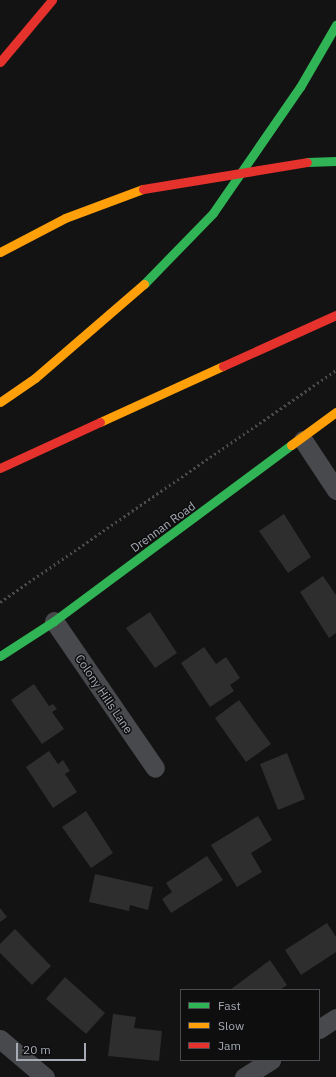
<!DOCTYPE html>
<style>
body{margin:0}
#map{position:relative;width:336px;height:1077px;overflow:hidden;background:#131313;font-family:"IBM Plex Sans",sans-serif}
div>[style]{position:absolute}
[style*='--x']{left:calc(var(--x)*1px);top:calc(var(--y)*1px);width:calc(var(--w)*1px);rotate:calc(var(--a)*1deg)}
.building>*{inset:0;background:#2e2e2e}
.path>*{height:2.5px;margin-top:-1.25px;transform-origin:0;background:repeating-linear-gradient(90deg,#494b4e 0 2px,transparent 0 5px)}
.street>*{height:19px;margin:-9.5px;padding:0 9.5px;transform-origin:9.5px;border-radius:9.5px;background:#48494c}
.fast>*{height:9px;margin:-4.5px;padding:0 4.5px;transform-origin:4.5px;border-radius:4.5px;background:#30b455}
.slow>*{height:9px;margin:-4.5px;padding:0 4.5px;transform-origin:4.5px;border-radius:4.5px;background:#ff9f0a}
.jam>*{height:9px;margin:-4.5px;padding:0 4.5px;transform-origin:4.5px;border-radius:4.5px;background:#e5322d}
.jam-bridge>*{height:9px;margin:-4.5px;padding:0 4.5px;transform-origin:4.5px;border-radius:4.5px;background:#e5322d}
span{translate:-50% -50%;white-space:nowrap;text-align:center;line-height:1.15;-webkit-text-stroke:3px #0e0e0f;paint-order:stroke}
.street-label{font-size:12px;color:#a5aab4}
.legend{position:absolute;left:180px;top:989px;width:140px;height:72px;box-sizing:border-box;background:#0e0e0f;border:1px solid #4a4c51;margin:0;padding:5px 7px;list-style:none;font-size:12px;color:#a5aab4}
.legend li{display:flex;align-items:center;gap:8px;height:20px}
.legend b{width:20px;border:1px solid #4a4c51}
.scale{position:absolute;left:16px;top:1043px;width:70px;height:18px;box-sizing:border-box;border:2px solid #a5aab4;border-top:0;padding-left:5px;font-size:12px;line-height:14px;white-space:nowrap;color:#a5aab4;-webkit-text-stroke:3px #0e0e0f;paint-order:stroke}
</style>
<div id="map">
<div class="building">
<i style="clip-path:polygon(284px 514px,311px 557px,288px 573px,259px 531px)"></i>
<i style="clip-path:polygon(323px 576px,336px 595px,336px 633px,329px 638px,300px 592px)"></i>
<i style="clip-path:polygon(150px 612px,177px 653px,155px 668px,126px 628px)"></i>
<i style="clip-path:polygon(204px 647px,216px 664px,226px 657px,240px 678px,230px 685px,234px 691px,210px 707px,181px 663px)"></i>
<i style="clip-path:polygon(34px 684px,49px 706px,53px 704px,57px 709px,52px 712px,64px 729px,42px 744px,11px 700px)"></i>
<i style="clip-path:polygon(239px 700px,271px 744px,246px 762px,215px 718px)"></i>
<i style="clip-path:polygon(49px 751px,58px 764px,63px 760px,70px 771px,65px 774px,77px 792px,53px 808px,26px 767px)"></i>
<i style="clip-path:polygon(287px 753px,305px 799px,278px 810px,260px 764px)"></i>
<i style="clip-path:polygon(86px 811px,113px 853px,91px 868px,62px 827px)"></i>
<i style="clip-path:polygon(258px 816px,272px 840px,251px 853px,262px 872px,237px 887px,211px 845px)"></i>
<i style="clip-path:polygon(207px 856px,223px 880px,171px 913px,162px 899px,172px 892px,166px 883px)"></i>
<i style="clip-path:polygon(95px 874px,153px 887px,148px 910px,130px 905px,129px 911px,89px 902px)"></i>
<i style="clip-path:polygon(0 908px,7px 917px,0 922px)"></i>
<i style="clip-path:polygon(327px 923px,336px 937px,336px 952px,301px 975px,285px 950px)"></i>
<i style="clip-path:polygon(15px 929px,51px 966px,32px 985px,0 953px,0 944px)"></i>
<i style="clip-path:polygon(270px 960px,287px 985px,280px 990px,230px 990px)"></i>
<i style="clip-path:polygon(65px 977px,105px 1013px,86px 1034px,46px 999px)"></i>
<i style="clip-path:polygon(113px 1014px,136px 1017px,134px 1028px,162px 1031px,159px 1061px,108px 1056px)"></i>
</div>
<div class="path">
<i style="--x:0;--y:602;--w:408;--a:-34.6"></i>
</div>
<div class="street">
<i style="--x:303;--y:440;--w:60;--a:56.6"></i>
<i style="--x:54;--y:621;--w:178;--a:55.5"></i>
<i style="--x:319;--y:1029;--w:20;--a:-33"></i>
<i style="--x:0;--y:1039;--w:59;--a:40.2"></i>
<i style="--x:244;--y:1077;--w:32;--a:-32"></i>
</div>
<div class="fast">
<i style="--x:307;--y:162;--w:29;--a:-2"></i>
<i style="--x:144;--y:284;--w:99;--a:-45.8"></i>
<i style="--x:213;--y:213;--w:153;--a:-55.4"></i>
<i style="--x:300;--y:87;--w:72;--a:-59.9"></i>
<i style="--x:0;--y:656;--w:64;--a:-32.9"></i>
<i style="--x:54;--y:621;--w:295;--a:-36.6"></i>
</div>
<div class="slow">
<i style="--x:0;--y:252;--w:73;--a:-27.6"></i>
<i style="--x:65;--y:218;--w:83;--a:-20.4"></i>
<i style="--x:0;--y:402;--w:42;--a:-34.4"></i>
<i style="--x:35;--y:378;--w:144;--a:-40.8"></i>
<i style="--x:100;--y:422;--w:135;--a:-24.5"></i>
<i style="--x:291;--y:445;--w:56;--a:-36.3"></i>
</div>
<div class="jam">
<i style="--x:0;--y:62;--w:81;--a:-50"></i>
<i style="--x:223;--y:366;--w:124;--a:-24.3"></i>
<i style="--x:0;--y:468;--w:110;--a:-24.7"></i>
</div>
<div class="jam-bridge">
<i style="--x:143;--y:189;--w:166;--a:-9.3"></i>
</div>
<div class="street-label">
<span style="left:163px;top:527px;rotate:-36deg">Drennan Road</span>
<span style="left:104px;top:694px;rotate:56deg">Colony Hills Lane</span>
</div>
<ul class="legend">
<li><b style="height:5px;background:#30b455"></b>Fast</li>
<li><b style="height:5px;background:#ff9f0a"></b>Slow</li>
<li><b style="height:5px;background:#e5322d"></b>Jam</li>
</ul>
<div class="scale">20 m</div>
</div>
